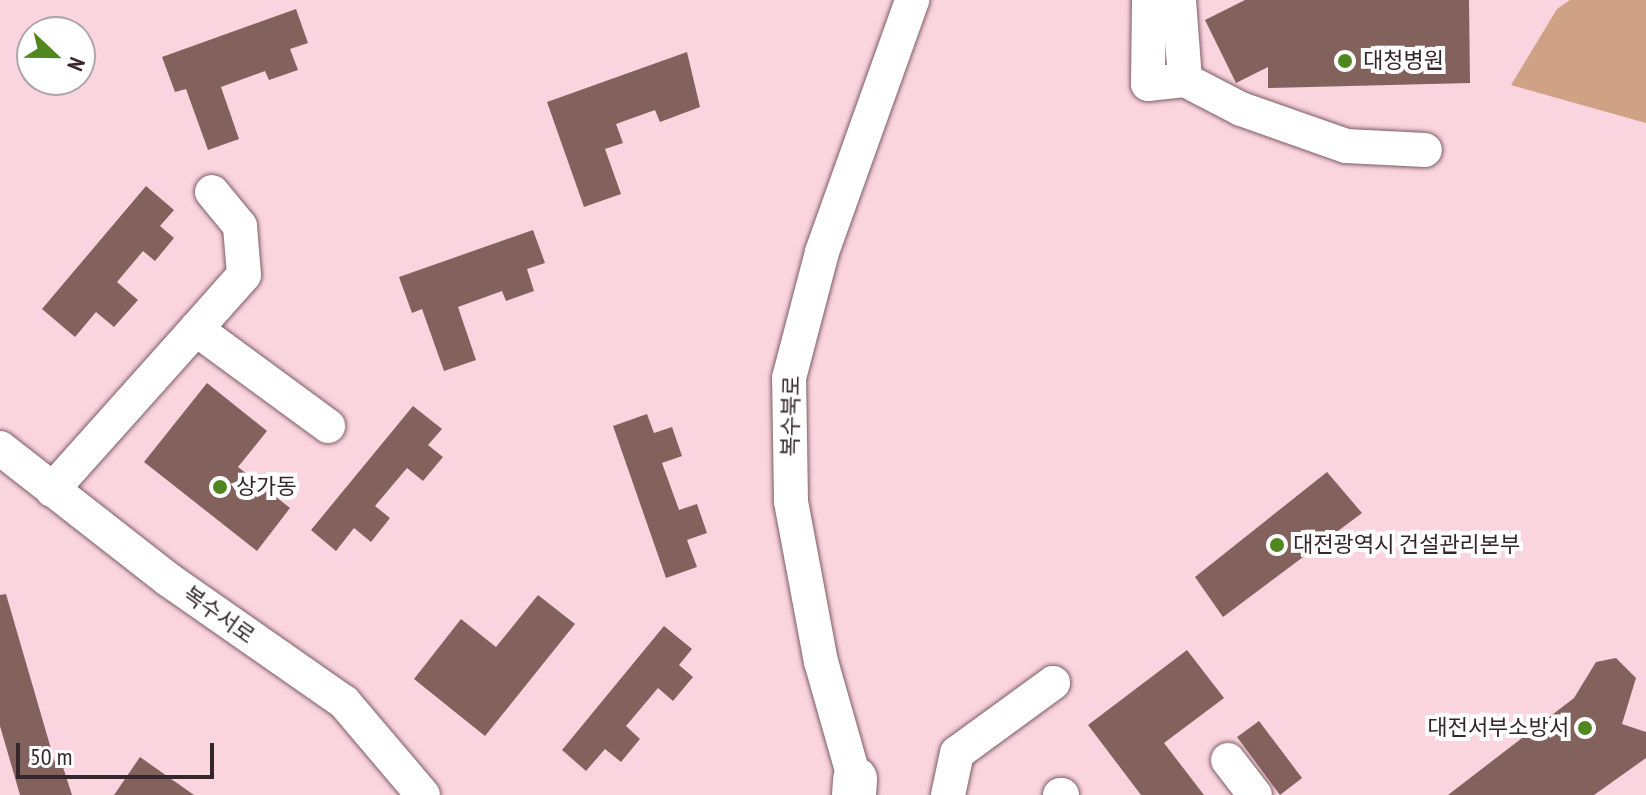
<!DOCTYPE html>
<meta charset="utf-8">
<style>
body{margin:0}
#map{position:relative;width:1646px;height:795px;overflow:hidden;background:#fad4de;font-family:"PT Sans Narrow","Noto Sans KR",sans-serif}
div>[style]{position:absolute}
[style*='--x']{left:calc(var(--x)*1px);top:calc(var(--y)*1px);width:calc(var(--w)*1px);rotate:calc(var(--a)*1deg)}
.green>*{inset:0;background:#cfa285}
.building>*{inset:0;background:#83625e}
.roads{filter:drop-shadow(0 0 2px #7c5c64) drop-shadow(0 0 2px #7c5c64)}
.minor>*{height:34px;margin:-17px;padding:0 17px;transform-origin:17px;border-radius:17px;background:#fff}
.major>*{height:44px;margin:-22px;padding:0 22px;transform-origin:22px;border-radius:22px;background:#fff}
.dots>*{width:22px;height:22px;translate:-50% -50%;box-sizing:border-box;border:4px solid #fff;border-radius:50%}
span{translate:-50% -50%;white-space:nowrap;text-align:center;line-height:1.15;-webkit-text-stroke:8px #fff;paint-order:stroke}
.poi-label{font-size:22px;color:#34262a}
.left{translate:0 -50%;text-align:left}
.right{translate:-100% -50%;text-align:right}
.street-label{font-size:22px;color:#34262a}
.north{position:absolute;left:16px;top:16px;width:80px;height:80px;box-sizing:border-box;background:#fff;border:2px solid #aea8aa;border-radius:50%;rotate:112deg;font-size:22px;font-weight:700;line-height:32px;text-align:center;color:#34262a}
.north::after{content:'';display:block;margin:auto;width:28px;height:36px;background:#518721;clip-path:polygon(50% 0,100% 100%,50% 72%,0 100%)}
.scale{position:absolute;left:16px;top:743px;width:198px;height:36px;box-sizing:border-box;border:4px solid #34262a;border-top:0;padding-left:10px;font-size:24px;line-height:28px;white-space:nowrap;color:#34262a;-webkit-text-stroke:6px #fff;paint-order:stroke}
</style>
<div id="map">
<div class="green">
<i style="clip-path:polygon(1570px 0,1646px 0,1646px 123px,1511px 85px,1557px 9px)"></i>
</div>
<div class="building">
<i style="clip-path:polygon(1245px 0,1469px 0,1470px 83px,1268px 88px,1268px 67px,1236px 83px,1205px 20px)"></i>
<i style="clip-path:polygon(296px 9px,308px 43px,290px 49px,298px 70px,269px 80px,265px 71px,221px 87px,239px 139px,208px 150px,186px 89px,175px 92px,162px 57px)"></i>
<i style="clip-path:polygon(687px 52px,700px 107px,660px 122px,655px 110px,616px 124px,623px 143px,605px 149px,621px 194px,584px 207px,547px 102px)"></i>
<i style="clip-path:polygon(146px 186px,174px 210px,160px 226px,174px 238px,155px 261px,143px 251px,117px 282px,138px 300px,114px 327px,96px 312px,75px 337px,42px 309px)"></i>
<i style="clip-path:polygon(533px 230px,545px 263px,527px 269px,534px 291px,506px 301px,502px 291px,458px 307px,476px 360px,444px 371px,422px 309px,412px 313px,399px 277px)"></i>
<i style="clip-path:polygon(207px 383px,267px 431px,238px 467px,290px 508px,257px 551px,144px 462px)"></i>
<i style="clip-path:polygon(413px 406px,442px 429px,428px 445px,443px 457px,423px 481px,407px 468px,375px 506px,390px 518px,371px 542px,354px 528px,336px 551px,311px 530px)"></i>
<i style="clip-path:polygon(647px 414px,654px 433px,672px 427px,682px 456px,662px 463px,679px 510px,697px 504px,707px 533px,687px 540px,697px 567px,666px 578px,613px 426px)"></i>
<i style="clip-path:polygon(1327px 472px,1362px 513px,1223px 617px,1195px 577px)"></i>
<i style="clip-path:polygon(6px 594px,56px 766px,62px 764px,72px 795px,20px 795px,0 726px,0 595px)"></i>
<i style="clip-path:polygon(538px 595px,575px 624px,485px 736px,414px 679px,461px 619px,496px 647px)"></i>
<i style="clip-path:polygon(664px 626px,692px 649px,679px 665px,693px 677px,673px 701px,658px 688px,626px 726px,640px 739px,621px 762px,605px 749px,586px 771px,562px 750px)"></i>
<i style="clip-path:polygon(1187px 650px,1224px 698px,1164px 743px,1204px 795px,1141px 795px,1088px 725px)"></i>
<i style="clip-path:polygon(1616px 658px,1636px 678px,1622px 724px,1646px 732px,1646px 758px,1594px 795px,1448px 795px,1574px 698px,1596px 662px)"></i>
<i style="clip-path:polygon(1259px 721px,1302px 778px,1280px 795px,1237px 737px)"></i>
<i style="clip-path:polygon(140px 757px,194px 795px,114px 795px)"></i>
</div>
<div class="roads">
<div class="minor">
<i style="--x:1149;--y:0;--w:84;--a:90.7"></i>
<i style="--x:1148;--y:84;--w:37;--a:-6"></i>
<i style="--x:1185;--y:80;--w:63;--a:27.4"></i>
<i style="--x:1241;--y:109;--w:111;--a:19.4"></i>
<i style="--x:1346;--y:146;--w:79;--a:2.9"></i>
<i style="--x:1179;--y:0;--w:80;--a:85.7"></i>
<i style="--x:196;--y:329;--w:72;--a:-48.4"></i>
<i style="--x:244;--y:275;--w:49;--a:-94.7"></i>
<i style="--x:240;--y:226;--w:44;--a:-129.5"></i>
<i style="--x:0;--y:448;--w:214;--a:38"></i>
<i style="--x:169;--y:580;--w:213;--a:34.9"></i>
<i style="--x:344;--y:702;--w:122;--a:49.7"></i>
<i style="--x:52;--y:490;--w:216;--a:-48.2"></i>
<i style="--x:196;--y:329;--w:164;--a:36.3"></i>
<i style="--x:1228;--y:760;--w:44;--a:52.4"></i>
<i style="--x:859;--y:795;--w:138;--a:-105.9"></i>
<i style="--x:821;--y:662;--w:164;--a:-100.6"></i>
<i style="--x:791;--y:501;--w:123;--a:-90.9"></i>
<i style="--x:789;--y:378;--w:130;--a:-75.3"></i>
<i style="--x:822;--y:252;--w:268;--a:-70.3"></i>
<i style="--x:948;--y:795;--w:43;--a:-77.9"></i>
<i style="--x:957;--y:753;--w:119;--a:-36.1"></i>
<i style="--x:1060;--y:795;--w:2;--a:0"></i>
</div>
<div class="major">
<i style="--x:854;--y:795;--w:16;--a:-86"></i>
</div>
</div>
<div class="dots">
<i style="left:1345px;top:61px;background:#518721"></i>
<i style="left:220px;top:487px;background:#518721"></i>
<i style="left:1277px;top:545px;background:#518721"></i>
<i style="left:1585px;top:728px;background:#518721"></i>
</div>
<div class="poi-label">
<span class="left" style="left:1363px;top:61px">대청병원</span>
<span class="left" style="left:236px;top:487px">상가동</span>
<span class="left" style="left:1293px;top:545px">대전광역시 건설관리본부</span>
<span class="right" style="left:1569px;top:728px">대전서부소방서</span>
</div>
<div class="street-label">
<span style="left:791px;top:416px;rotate:-89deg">복수북로</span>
<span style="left:219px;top:615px;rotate:35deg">복수서로</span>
</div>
<div class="north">N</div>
<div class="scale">50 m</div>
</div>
